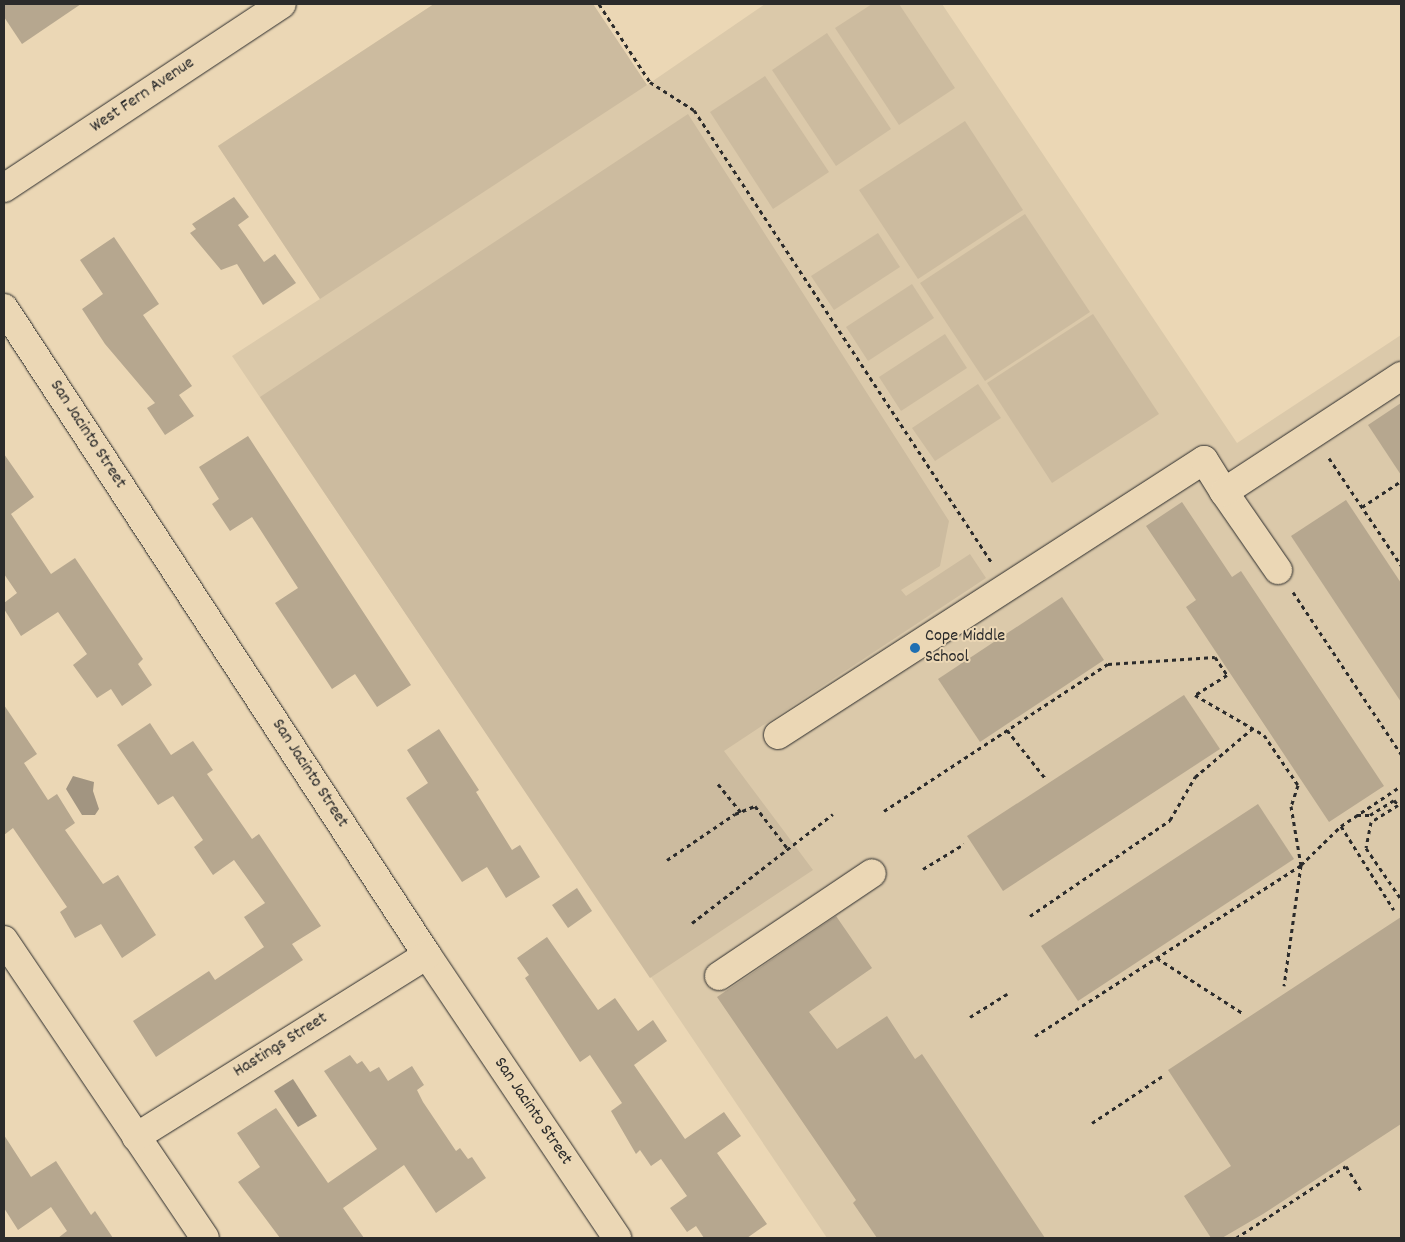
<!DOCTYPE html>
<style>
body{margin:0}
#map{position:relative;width:1405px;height:1242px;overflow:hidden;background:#ebd7b5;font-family:Dekko,sans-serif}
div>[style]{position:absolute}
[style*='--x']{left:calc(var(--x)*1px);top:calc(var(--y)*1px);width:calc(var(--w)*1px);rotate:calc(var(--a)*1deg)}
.built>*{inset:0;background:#dbc9aa}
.green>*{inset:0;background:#ccbb9f}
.water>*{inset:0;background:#a29581}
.building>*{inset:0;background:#b6a78f}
.path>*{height:3px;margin-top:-1.5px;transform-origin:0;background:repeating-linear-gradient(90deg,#2b2b2b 0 4px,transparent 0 8px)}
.roads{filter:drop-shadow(0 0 1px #2b2b2b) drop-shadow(0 0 1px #2b2b2b)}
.minor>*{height:28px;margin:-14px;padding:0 14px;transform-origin:14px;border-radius:14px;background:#ebd7b5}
.dots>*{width:14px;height:14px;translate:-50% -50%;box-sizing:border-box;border:2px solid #ebd7b5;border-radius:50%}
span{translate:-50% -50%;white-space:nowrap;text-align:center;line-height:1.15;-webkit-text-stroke:4px #ebd7b5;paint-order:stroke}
.street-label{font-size:18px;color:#2b2b2b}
.poi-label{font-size:18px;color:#2b2b2b}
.left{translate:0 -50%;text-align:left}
.frame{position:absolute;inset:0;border:5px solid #2b2b2b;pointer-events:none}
</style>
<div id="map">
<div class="built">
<i style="clip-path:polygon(434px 4px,593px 4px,647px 85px,765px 4px,942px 4px,1237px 443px,1401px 335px,1401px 1238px,827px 1238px,232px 356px,320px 299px,218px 146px)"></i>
</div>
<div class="green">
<i style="clip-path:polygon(434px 4px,593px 4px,647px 85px,320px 299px,218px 146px)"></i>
<i style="clip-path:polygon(872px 4px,899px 4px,955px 88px,899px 125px,835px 28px)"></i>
<i style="clip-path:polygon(827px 33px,891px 129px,836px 166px,772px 70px)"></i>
<i style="clip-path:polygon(765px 76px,829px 172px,773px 209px,710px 112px)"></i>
<i style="clip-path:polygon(688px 114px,949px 521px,940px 566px,901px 590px,906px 596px,970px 554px,986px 578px,724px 751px,813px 870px,650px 978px,260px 397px)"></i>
<i style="clip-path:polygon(965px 121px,1023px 210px,918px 279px,859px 190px)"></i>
<i style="clip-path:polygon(1025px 214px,1090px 312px,985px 381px,920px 283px)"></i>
<i style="clip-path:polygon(878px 233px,900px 267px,834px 310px,811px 276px)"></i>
<i style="clip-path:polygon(912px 284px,934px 318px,868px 361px,846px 327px)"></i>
<i style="clip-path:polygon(1093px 314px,1159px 414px,1052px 483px,987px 383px)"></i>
<i style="clip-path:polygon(945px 334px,967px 368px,901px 411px,879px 377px)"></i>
<i style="clip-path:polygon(978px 384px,1001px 418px,935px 461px,912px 428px)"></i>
</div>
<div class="water">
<i style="clip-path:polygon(73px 776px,94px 782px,93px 791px,99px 809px,95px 815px,82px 815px,66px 789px)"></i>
<i style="clip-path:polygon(293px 1079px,317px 1116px,298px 1127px,274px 1091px)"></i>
</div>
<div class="building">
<i style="clip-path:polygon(4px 4px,81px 4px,22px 44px,4px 17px)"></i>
<i style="clip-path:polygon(234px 197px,249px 217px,238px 225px,264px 262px,275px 254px,296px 283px,263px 305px,237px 264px,221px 270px,190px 233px,196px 229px,192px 224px)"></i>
<i style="clip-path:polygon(114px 237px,159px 304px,143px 315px,192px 386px,179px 395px,194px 416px,165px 435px,147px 408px,155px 403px,105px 344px,82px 309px,103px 294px,80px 260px)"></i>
<i style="clip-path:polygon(1401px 403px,1401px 475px,1368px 425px)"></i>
<i style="clip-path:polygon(248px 436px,411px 685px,377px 707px,355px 674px,332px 689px,275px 603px,298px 588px,252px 517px,230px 531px,212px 504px,219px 499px,199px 467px)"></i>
<i style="clip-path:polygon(4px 454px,34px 497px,11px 514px,51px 574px,75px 558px,143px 659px,138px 664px,152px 685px,122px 706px,111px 689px,97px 698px,73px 665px,87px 654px,58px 612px,21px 636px,4px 609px,4px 603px,17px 593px,4px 574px)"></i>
<i style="clip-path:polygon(1346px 500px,1401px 583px,1401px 702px,1291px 536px)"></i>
<i style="clip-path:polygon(1182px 502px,1232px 577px,1241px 571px,1384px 786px,1329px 822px,1186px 607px,1196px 600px,1146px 526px)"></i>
<i style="clip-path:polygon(1062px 597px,1104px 660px,980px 742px,938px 679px)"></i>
<i style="clip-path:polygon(1184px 695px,1220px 749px,1003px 891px,967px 836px)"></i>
<i style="clip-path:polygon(4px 705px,37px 754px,24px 763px,48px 800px,57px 794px,75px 823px,65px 830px,103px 884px,118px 875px,156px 935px,122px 958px,101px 924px,75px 938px,60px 912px,67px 907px,13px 828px,4px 835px)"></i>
<i style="clip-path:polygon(150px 723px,171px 755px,193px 741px,213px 770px,207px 774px,252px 839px,259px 834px,321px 926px,292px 944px,303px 960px,156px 1057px,133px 1021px,209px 971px,215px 980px,264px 947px,244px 917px,265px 903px,234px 860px,213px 875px,194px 847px,203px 840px,173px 796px,158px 805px,117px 745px)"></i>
<i style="clip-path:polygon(439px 729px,479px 790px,476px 792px,512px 850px,520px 845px,540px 877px,506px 898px,487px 867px,462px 882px,406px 798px,428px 783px,407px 750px)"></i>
<i style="clip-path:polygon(1258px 804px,1294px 859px,1078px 1001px,1041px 946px)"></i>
<i style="clip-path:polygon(577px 888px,592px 911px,568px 928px,552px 905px)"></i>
<i style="clip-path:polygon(836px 916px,872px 968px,809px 1012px,837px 1049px,887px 1016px,915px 1059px,922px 1054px,1045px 1238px,877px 1238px,853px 1203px,856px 1200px,717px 997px)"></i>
<i style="clip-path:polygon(1401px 917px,1401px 1124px,1263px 1214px,1222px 1238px,1211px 1238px,1184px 1196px,1231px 1166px,1168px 1070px)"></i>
<i style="clip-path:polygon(547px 937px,598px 1010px,615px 998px,638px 1031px,653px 1020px,667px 1041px,634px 1065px,685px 1139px,724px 1112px,741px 1136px,717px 1153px,767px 1224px,747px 1238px,704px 1238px,696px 1226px,687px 1232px,670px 1208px,687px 1196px,661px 1159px,651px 1166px,640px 1150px,636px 1154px,611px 1111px,622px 1103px,590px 1055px,580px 1062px,525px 978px,529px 975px,517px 958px)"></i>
<i style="clip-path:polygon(350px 1055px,357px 1064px,362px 1061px,370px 1072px,379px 1067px,388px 1081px,412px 1066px,424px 1085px,417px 1090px,423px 1102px,456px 1151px,460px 1148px,468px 1159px,472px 1157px,486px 1178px,436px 1213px,404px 1165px,343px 1208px,364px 1238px,280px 1238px,238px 1182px,260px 1167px,237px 1133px,276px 1108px,328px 1183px,377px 1149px,324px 1071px)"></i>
<i style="clip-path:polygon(4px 1135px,31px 1177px,56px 1161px,91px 1215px,95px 1211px,113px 1238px,58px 1238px,67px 1231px,51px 1207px,18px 1230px,4px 1208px)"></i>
</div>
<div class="path">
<i style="--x:599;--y:4;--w:93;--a:56.8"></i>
<i style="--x:650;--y:82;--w:52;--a:32.5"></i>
<i style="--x:694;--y:110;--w:542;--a:56.66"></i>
<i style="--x:1329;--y:458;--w:129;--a:56.1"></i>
<i style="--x:1362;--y:507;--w:47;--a:-33.7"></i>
<i style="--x:1293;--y:592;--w:195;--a:56.3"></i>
<i style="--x:1007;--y:730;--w:61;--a:51.6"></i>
<i style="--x:718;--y:784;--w:36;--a:51"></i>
<i style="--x:884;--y:811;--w:268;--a:-33.3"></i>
<i style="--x:1108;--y:664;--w:107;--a:-3.7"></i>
<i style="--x:1215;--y:657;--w:22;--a:56"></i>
<i style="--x:1227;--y:675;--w:38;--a:148"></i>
<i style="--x:1195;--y:695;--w:80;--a:30.1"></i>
<i style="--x:1264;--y:735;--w:60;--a:55.8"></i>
<i style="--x:1298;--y:785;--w:22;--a:108"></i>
<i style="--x:1291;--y:806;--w:60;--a:80.4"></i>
<i style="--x:1301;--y:865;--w:122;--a:98"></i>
<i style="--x:1357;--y:815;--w:13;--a:0"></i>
<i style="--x:1370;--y:815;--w:28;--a:-32"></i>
<i style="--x:1394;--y:800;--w:6;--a:51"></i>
<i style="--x:1398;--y:805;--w:32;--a:148"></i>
<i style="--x:1371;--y:822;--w:26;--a:101"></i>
<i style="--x:1366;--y:848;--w:62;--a:55.5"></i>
<i style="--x:1341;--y:826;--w:99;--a:57.8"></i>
<i style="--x:667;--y:860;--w:82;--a:-34.1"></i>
<i style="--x:735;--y:814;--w:22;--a:-22"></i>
<i style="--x:755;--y:806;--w:54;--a:52.5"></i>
<i style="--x:923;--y:869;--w:48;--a:-31.4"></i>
<i style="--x:1030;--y:916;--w:170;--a:-34.4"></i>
<i style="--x:1170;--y:820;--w:50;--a:-59.8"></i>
<i style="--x:1195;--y:777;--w:76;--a:-40.2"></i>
<i style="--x:692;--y:923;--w:178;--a:-37.7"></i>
<i style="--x:1157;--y:958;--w:103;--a:32.8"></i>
<i style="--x:970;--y:1017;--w:44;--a:-31.9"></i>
<i style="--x:1035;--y:1036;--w:316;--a:-32.7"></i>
<i style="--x:1301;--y:865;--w:56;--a:-44.3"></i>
<i style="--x:1341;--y:826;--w:72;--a:-33.7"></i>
<i style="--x:1092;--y:1123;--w:87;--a:-33.7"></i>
<i style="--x:1236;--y:1238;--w:131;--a:-33.2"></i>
<i style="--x:1346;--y:1166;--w:29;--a:59"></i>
</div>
<div class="roads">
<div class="minor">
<i style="--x:4;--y:188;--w:333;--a:-33.5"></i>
<i style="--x:4;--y:308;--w:773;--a:56.82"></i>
<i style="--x:427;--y:955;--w:341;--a:56.1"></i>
<i style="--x:1224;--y:492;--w:95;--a:55.3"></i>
<i style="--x:778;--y:735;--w:507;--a:-32.84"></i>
<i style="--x:1204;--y:460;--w:38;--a:58"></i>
<i style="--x:1224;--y:492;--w:212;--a:-33.2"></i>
<i style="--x:4;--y:940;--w:359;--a:56"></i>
<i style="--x:719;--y:976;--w:184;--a:-33.9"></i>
<i style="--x:136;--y:1137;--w:343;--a:-32"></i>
</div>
</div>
<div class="dots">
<i style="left:915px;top:648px;background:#1f6fb2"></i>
</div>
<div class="street-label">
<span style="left:143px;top:96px;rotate:-34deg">West Fern Avenue</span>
<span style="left:87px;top:435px;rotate:57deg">San Jacinto Street</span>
<span style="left:309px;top:774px;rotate:57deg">San Jacinto Street</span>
<span style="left:281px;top:1046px;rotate:-32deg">Hastings Street</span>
<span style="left:532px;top:1112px;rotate:56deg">San Jacinto Street</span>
</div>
<div class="poi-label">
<span class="left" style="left:925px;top:648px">Cope Middle<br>School</span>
</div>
<div class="frame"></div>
</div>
